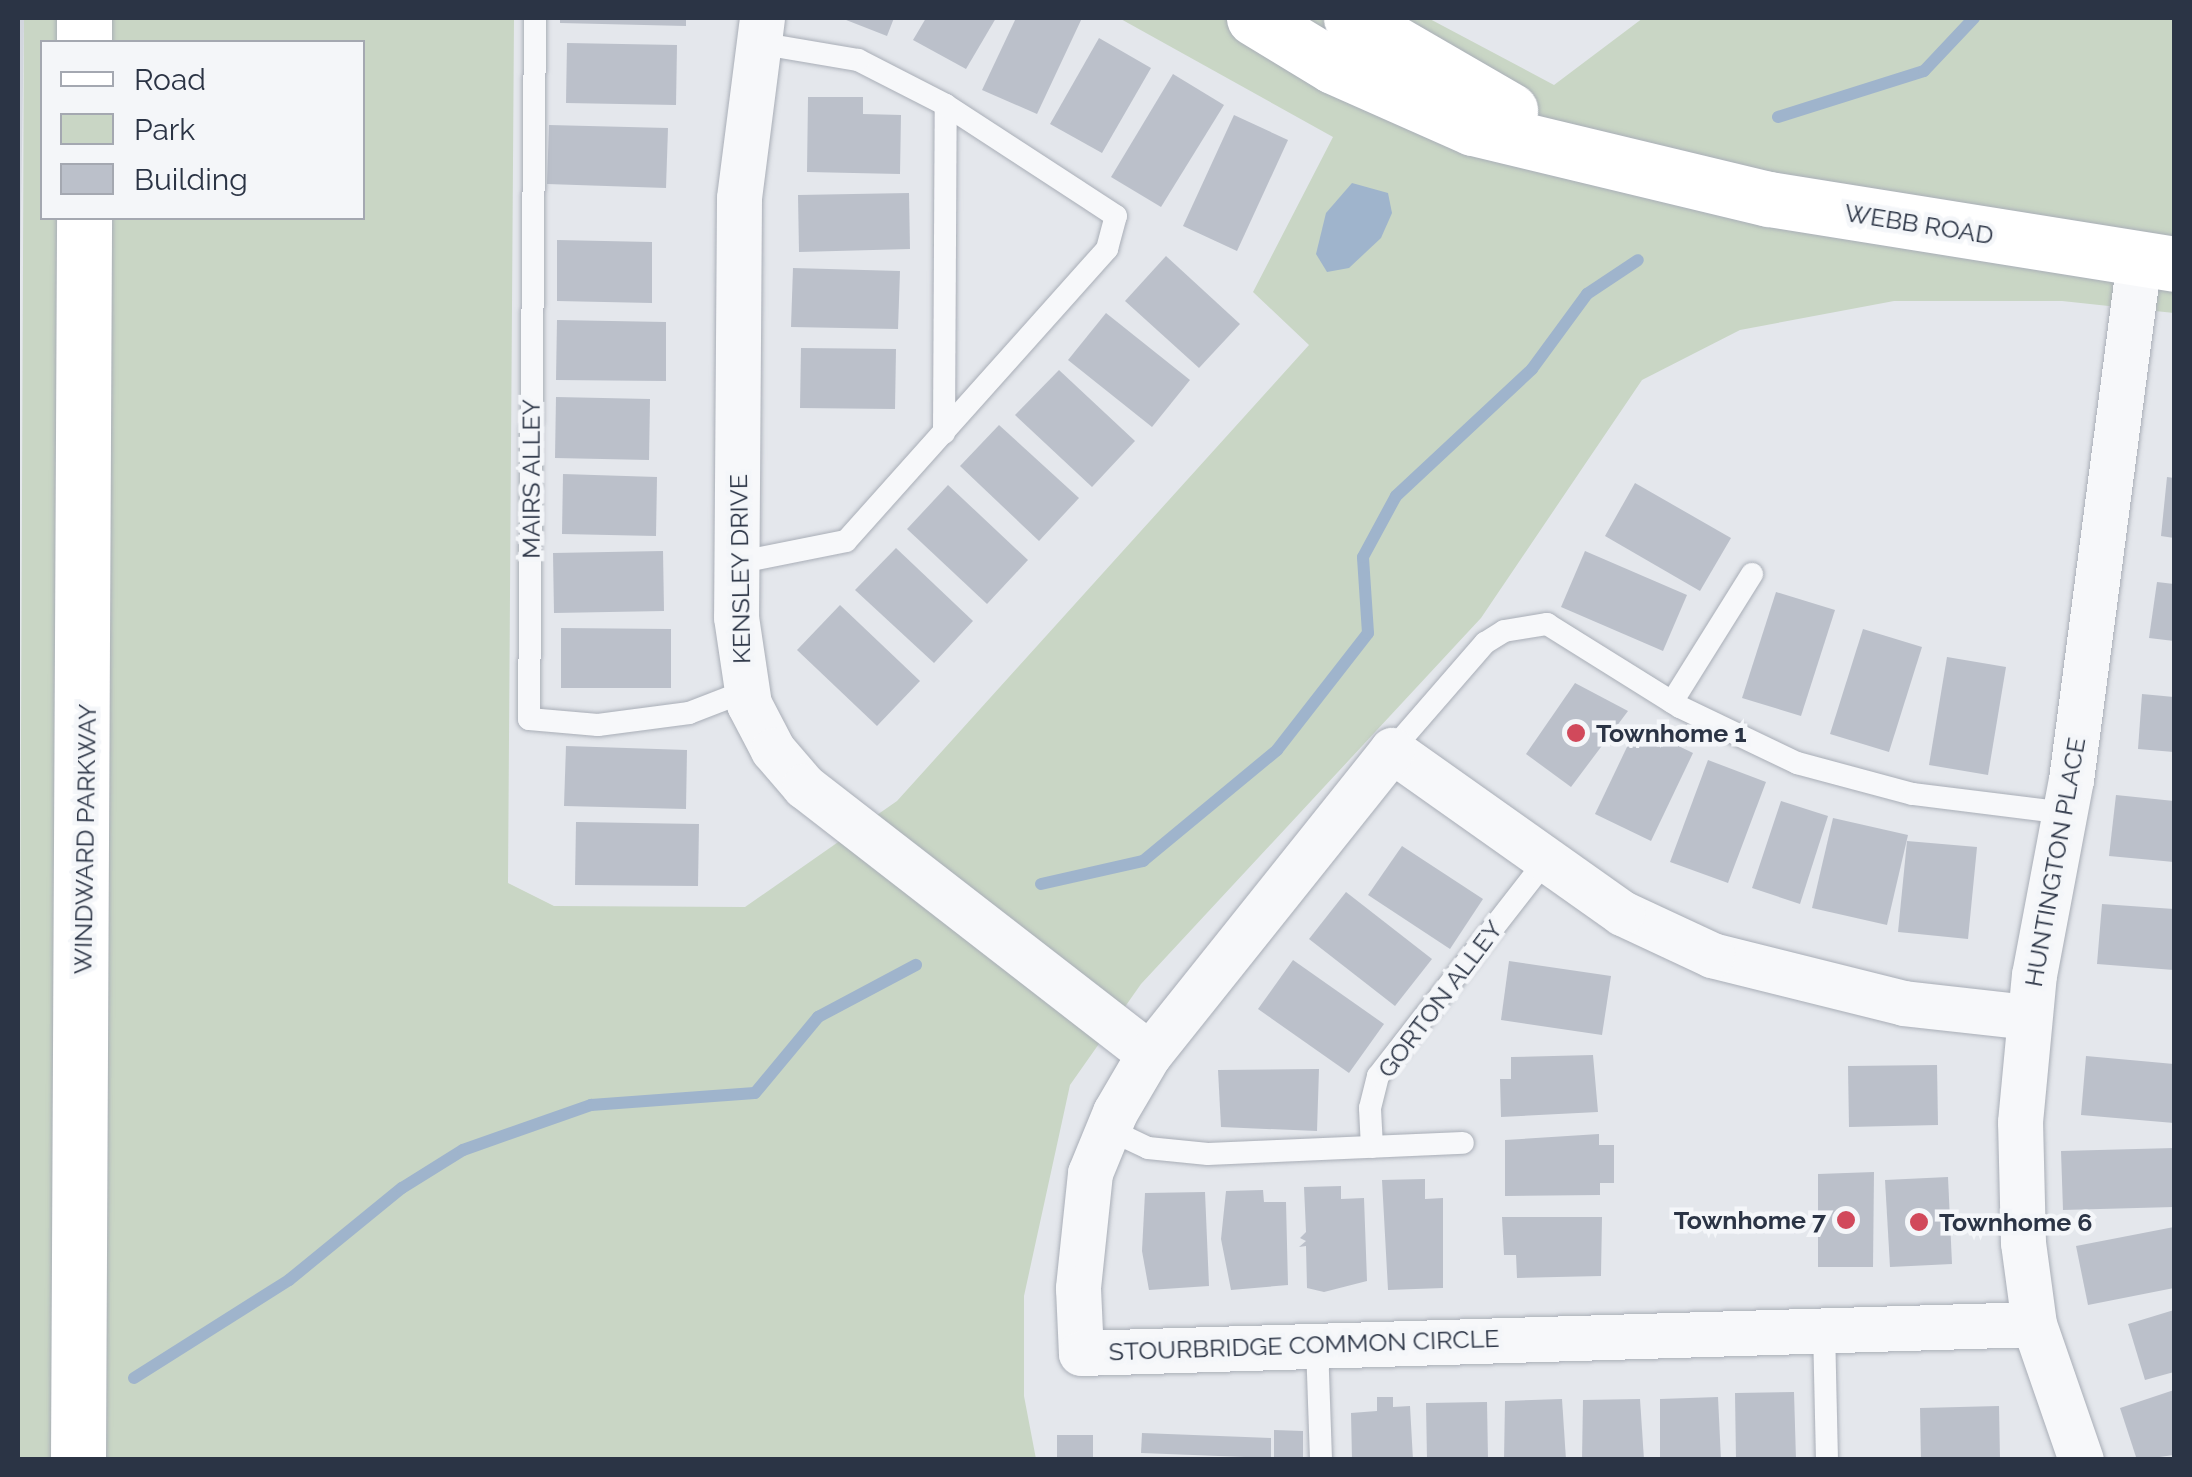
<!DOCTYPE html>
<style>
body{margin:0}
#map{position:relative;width:2192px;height:1477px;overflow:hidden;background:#e4e7ec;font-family:Raleway,sans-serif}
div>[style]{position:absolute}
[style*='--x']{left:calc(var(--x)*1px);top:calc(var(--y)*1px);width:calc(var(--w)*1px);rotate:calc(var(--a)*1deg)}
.built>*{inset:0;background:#d2d6de}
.green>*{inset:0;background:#c9d6c5}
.water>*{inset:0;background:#9fb4cc}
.stream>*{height:12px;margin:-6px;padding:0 6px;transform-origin:6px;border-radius:6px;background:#9fb4cc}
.building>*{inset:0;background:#bbc0ca}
.roads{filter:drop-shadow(0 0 2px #a9aeb7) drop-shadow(0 0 2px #a9aeb7)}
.lane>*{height:22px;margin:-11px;padding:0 11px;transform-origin:11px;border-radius:11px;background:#f7f8fa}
.street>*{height:45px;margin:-22.5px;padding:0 22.5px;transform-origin:22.5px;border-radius:22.5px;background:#f7f8fa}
.secondary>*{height:55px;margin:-27.5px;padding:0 27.5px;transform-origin:27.5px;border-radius:27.5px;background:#fff}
.dots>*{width:28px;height:28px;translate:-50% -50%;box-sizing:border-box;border:5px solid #f4f6f9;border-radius:50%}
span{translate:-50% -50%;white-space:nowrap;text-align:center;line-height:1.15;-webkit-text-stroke:9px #f4f6f9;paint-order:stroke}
.street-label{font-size:25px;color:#2b3445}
.poi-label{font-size:25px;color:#2b3445;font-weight:700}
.left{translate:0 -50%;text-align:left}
.right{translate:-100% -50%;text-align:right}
.frame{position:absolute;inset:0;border:20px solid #2b3445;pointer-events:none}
.legend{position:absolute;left:40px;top:40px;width:325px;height:180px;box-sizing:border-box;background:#f4f6f9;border:2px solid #a4a8b1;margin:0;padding:12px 18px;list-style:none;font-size:30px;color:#2b3445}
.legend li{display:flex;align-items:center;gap:20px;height:50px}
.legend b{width:50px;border:2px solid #a4a8b1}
</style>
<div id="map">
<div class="built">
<i style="clip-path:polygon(18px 18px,24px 18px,18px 405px)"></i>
</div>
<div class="green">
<i style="clip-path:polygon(evenodd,24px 18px,514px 18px,508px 883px,554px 906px,745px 907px,897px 801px,1309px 345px,1253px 292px,1333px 137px,1119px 18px,1428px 18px,1554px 85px,1643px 18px,2174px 18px,2174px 313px,2062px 301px,1894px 301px,1740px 330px,1642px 380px,1481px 618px,1141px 984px,1070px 1085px,1024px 1296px,1024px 1396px,1036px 1459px,18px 1459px,24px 18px,42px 42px,362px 42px,362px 218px,42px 218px,42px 42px)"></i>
</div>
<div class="water">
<i style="clip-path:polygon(1352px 183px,1388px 193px,1392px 213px,1381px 238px,1349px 268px,1327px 272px,1316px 254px,1326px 213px)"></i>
</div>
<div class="stream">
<i style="--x:1778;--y:117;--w:153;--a:-17.5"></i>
<i style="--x:1924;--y:71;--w:73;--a:-46.7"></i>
<i style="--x:1041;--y:884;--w:105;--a:-12.7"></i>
<i style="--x:1143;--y:861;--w:174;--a:-39.6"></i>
<i style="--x:1277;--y:750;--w:148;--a:-52.1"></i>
<i style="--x:1368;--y:633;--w:76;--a:-93.8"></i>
<i style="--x:1363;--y:557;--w:69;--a:-61.6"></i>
<i style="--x:1396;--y:496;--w:186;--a:-43"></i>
<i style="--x:1532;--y:369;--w:93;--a:-53.7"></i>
<i style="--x:1587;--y:294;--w:61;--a:-33.7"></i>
<i style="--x:134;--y:1378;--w:183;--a:-32.3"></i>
<i style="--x:289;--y:1280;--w:146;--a:-39.2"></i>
<i style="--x:402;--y:1188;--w:72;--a:-31.9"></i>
<i style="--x:463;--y:1150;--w:136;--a:-19.4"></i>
<i style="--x:591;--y:1105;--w:164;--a:-4.2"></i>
<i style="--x:755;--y:1093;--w:99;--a:-50.3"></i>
<i style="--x:818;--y:1017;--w:111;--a:-28"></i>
</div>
<div class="building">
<i style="clip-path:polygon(560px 18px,686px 18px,686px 26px,560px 23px)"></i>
<i style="clip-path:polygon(841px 18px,894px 18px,887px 36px)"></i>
<i style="clip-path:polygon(926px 18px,996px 18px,966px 69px,913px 40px)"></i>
<i style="clip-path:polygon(1016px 18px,1082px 18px,1037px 114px,982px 90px)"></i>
<i style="clip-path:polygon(1099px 38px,1151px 68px,1102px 153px,1050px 124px)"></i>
<i style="clip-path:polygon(567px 43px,677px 45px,676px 105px,566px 103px)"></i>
<i style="clip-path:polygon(1173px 74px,1224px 105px,1161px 207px,1111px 177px)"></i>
<i style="clip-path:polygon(808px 97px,863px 97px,863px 114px,901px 115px,900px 174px,807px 172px)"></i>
<i style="clip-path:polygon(1234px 115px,1288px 140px,1237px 251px,1183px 226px)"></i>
<i style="clip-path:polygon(549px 125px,668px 128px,666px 188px,547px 184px)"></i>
<i style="clip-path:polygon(909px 193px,910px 249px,799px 252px,798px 195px)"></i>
<i style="clip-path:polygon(557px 240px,652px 242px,652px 303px,557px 301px)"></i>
<i style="clip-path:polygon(1166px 256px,1240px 324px,1199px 368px,1125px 301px)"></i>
<i style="clip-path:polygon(793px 268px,900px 271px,898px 329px,791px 327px)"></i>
<i style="clip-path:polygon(1106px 313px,1190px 380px,1152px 427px,1068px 360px)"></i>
<i style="clip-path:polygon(557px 320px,666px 322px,666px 381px,556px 380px)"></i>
<i style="clip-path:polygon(801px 348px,896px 349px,895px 409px,800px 408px)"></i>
<i style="clip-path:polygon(1059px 370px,1135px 441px,1092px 487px,1015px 415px)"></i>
<i style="clip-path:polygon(556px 397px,650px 399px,649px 460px,555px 458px)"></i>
<i style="clip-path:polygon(999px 425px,1079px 498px,1039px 541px,960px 466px)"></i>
<i style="clip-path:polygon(563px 474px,657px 477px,656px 536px,562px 534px)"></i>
<i style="clip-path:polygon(2167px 477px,2174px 478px,2174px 538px,2161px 536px)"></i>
<i style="clip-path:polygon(1635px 483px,1731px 538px,1700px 591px,1605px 536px)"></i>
<i style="clip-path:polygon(948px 485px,1028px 560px,987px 604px,907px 529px)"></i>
<i style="clip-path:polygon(896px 548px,973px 621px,934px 663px,855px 590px)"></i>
<i style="clip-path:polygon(663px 551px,664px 611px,554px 613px,553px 553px)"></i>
<i style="clip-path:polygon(1585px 551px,1687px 595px,1663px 651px,1561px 607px)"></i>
<i style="clip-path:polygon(2157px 582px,2174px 584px,2174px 641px,2149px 638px)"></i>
<i style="clip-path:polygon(1776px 592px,1835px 610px,1801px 716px,1742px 698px)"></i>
<i style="clip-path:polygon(840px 605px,920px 681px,877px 726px,797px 650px)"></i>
<i style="clip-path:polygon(561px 628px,671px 629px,671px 688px,561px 688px)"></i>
<i style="clip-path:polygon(1863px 629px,1922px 647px,1889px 752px,1830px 734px)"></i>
<i style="clip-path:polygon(1947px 657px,2006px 667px,1988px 775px,1929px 765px)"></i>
<i style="clip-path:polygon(1575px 683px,1628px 711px,1571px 787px,1526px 754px)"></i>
<i style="clip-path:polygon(2142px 694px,2174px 697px,2174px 752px,2138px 749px)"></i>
<i style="clip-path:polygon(1637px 726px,1693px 753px,1651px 841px,1595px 814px)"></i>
<i style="clip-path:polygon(566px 746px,687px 750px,686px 809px,564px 806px)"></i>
<i style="clip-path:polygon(1708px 760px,1766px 782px,1728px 883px,1670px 862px)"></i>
<i style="clip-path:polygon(2116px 795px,2174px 801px,2174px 862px,2109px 856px)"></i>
<i style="clip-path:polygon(1781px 801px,1828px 816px,1800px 904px,1752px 888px)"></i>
<i style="clip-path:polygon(1833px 818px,1908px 835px,1887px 925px,1812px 908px)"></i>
<i style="clip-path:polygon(576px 822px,699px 824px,698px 886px,575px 885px)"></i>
<i style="clip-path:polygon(1907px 841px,1977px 847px,1968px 939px,1898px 932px)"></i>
<i style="clip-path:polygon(1402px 846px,1483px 899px,1450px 949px,1368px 895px)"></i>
<i style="clip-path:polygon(1346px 892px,1432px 959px,1395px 1006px,1309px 939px)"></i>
<i style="clip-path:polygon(2102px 904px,2174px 909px,2174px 970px,2097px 964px)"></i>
<i style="clip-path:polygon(1293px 960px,1384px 1024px,1349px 1073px,1258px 1009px)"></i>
<i style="clip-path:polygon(1509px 961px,1611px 976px,1602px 1035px,1501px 1020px)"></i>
<i style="clip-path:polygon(1593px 1055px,1598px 1112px,1501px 1117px,1500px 1079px,1511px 1079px,1511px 1057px)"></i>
<i style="clip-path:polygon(2086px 1056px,2174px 1064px,2174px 1123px,2081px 1115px)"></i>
<i style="clip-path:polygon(1937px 1065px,1938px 1125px,1849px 1127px,1848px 1066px)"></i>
<i style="clip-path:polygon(1319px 1069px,1317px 1131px,1221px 1127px,1218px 1070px)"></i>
<i style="clip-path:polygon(1599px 1134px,1599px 1145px,1614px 1145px,1614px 1183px,1600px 1183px,1600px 1195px,1505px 1196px,1505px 1140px)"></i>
<i style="clip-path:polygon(2174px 1148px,2174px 1207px,2063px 1210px,2061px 1151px)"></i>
<i style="clip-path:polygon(1874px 1172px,1873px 1267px,1818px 1267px,1818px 1174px)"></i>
<i style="clip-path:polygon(1948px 1177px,1952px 1264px,1890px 1267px,1885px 1180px)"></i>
<i style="clip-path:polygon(1425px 1179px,1425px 1199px,1443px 1198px,1443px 1288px,1388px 1290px,1382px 1180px)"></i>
<i style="clip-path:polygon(1341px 1186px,1341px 1199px,1364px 1198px,1367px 1281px,1324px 1292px,1307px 1288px,1306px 1246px,1299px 1247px,1306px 1241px,1300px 1238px,1306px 1232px,1304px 1187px)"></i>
<i style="clip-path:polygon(1263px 1190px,1264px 1202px,1286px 1202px,1288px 1285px,1231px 1290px,1221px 1239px,1226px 1191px)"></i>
<i style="clip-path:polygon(1205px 1192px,1209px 1286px,1149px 1290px,1142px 1251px,1145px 1193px)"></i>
<i style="clip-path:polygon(1502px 1217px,1602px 1217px,1601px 1276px,1517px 1278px,1516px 1255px,1504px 1255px)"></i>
<i style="clip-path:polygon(2174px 1227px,2174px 1288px,2088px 1305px,2076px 1246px)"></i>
<i style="clip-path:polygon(2174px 1310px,2174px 1372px,2145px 1380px,2128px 1324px)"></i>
<i style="clip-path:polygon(2174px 1390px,2174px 1455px,2137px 1460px,2120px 1408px)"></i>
<i style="clip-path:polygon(1794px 1392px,1796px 1460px,1736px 1460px,1735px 1393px)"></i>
<i style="clip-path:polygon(1377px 1397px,1393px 1397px,1393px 1407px,1410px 1406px,1413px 1460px,1352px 1460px,1351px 1413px,1377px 1411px)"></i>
<i style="clip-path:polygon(1718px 1397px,1721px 1460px,1660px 1460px,1660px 1399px)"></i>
<i style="clip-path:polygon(1562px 1399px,1566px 1460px,1504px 1460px,1505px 1401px)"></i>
<i style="clip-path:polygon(1640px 1399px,1644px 1460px,1582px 1460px,1583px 1400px)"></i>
<i style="clip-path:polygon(1487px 1402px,1488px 1460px,1427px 1460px,1426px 1403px)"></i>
<i style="clip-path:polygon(1999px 1406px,2000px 1460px,1921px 1460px,1920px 1408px)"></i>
<i style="clip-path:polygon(1274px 1430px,1303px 1431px,1303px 1460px,1274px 1460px)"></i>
<i style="clip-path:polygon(1142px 1433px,1271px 1438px,1271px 1458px,1141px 1453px)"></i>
<i style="clip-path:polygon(1057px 1435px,1093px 1435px,1093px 1460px,1057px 1460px)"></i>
</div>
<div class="roads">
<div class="lane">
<i style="--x:535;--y:18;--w:701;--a:90.49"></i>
<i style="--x:529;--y:719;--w:69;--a:5"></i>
<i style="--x:598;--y:725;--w:92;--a:-7.5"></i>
<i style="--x:689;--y:713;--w:61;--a:-21.1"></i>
<i style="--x:944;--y:433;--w:328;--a:-89.7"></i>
<i style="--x:736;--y:563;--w:112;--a:-11.3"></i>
<i style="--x:846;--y:541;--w:392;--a:-48.2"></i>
<i style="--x:1107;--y:249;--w:34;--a:-75"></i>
<i style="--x:1116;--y:216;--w:203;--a:-146.9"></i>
<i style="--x:946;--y:105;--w:99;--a:-152.9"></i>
<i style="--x:858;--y:60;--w:102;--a:-170.4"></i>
<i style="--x:1672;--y:702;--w:151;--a:-58"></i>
<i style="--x:1392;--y:750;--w:142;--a:-49"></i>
<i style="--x:1485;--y:643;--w:22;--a:-32"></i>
<i style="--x:1504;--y:631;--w:44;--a:-9.2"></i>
<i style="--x:1547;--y:624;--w:157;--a:32"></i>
<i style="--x:1680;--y:707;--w:130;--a:25.6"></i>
<i style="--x:1797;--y:763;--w:120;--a:15"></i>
<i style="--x:1913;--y:794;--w:153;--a:7.1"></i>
<i style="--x:1108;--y:1129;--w:44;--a:25.4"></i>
<i style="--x:1148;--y:1148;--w:60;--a:5.7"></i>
<i style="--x:1208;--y:1154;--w:255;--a:-2.5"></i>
<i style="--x:1372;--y:1147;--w:39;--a:-93"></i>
<i style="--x:1370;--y:1108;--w:33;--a:-76"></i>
<i style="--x:1378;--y:1076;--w:270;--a:-52.1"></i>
<i style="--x:1824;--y:1328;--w:132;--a:88.7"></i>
<i style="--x:1317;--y:1345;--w:115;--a:88"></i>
</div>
<div class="street">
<i style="--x:762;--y:18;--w:181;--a:97.3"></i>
<i style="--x:739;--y:198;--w:419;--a:90.4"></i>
<i style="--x:736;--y:617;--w:88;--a:81.5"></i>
<i style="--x:749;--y:704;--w:52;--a:62.4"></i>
<i style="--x:773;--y:750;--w:48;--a:49.3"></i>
<i style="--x:804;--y:786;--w:437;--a:37.8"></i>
<i style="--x:2028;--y:1017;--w:125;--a:-173.6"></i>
<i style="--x:1904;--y:1003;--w:198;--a:-166"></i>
<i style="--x:1712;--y:955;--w:99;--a:-155"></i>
<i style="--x:1622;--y:913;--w:282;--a:-144.7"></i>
<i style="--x:1392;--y:750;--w:389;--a:128.6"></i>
<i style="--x:1149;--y:1054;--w:67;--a:120.4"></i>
<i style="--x:1115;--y:1112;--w:66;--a:112.3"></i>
<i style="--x:1090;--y:1173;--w:116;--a:96"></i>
<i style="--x:1078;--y:1288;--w:65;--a:87.4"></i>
<i style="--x:1081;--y:1353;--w:953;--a:-1.74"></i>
<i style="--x:2081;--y:1460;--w:144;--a:-109.1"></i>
<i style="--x:2034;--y:1324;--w:82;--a:-97.7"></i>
<i style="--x:2023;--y:1243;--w:121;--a:-91.4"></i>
<i style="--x:2020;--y:1122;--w:148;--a:-84.6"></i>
<i style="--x:2034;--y:975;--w:198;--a:-79.3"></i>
<i style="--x:2071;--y:780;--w:525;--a:-82.56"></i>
</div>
<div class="secondary">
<i style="--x:84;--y:18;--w:24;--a:90"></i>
<i style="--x:1254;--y:18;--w:92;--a:31.3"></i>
<i style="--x:1333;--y:66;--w:153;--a:23.9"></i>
<i style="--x:1473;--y:128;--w:304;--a:13.5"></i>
<i style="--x:1769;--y:199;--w:410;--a:9.1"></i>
<i style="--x:1351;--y:18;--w:184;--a:30.1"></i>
<i style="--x:78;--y:1460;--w:1242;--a:-89.72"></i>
</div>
</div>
<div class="dots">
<i style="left:1576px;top:733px;background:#d1495b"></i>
<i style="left:1846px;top:1220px;background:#d1495b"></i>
<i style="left:1919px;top:1222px;background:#d1495b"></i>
</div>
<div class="street-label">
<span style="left:1919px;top:224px;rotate:9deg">WEBB ROAD</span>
<span style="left:531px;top:479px;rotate:-90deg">MAIRS ALLEY</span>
<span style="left:740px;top:569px;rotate:-91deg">KENSLEY DRIVE</span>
<span style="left:85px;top:839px;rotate:-89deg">WINDWARD PARKWAY</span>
<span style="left:2055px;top:862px;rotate:-80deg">HUNTINGTON PLACE</span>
<span style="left:1440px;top:999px;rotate:-53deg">GORTON ALLEY</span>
<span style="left:1304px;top:1345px;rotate:-2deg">STOURBRIDGE COMMON CIRCLE</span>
</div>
<div class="poi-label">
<span class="left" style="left:1596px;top:733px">Townhome 1</span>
<span class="right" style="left:1826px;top:1220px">Townhome 7</span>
<span class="left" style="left:1939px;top:1222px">Townhome 6</span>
</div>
<div class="frame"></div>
<ul class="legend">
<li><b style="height:12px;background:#fff"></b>Road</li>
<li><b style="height:28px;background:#c9d6c5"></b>Park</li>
<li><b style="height:28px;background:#bbc0ca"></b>Building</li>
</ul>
</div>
